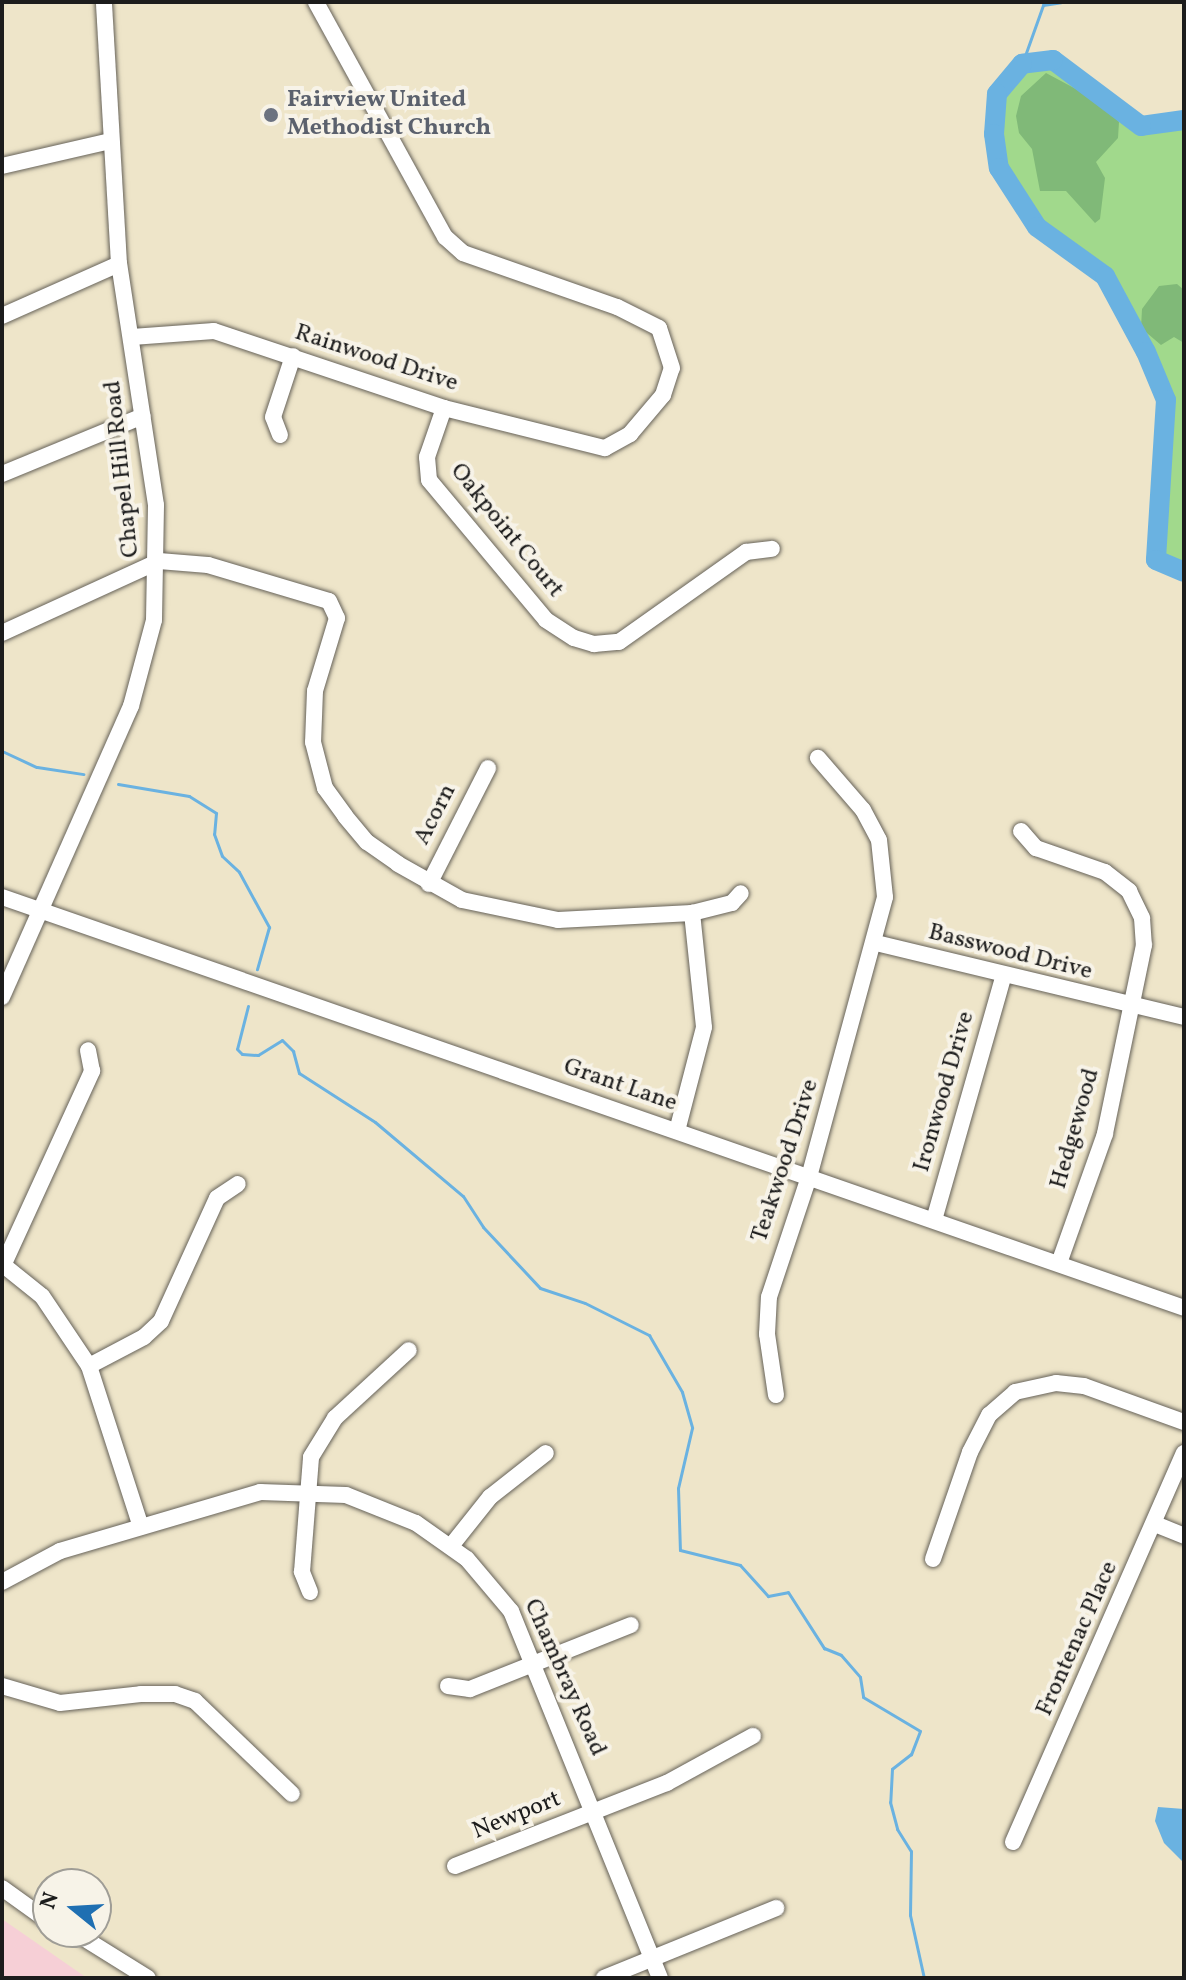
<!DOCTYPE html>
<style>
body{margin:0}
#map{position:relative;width:1186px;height:1980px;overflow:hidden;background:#eee5c9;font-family:Vollkorn,serif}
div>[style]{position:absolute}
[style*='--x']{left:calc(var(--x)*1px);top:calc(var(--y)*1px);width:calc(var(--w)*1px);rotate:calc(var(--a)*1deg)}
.built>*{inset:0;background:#f6cfd6}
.green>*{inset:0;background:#a1d98c}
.forest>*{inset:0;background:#80b978}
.water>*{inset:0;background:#6ab2e1}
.stream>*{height:3px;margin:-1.5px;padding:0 1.5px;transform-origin:1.5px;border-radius:1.5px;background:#6ab2e1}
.river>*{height:20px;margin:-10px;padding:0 10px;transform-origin:10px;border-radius:10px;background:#6ab2e1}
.roads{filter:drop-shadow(0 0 2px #666259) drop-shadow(0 0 2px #666259)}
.minor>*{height:16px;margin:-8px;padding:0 8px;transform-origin:8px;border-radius:8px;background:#fff}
.dots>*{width:22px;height:22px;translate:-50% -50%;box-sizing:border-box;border:4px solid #f7f3e8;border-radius:50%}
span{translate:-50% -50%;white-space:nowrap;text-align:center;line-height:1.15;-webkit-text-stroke:8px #f7f3e8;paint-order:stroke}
.worship-label{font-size:24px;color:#5b616d;font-weight:700}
.left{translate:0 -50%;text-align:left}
.street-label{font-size:24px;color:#1c1c1c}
.frame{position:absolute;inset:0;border:4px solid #1c1c1c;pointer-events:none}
.north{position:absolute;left:32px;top:1868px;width:80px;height:80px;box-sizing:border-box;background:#f7f3e8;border:2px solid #9f9d96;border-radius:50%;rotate:288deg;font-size:22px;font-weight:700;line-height:32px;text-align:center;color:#1c1c1c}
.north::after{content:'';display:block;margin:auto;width:28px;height:36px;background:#1f6fb2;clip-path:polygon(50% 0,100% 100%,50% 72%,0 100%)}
</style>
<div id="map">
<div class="built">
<i style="clip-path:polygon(2px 1919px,87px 1978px,2px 1978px)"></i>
</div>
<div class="green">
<i style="clip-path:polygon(1053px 60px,1141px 126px,1184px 120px,1184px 572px,1156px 560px,1166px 400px,1121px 299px,1105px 276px,1037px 227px,999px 168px,997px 94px,1022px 64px)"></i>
</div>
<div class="forest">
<i style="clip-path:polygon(1046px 73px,1104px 104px,1119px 122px,1118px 138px,1096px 162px,1105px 178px,1100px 219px,1095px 223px,1066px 191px,1040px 191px,1032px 149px,1019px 133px,1016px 116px,1021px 96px)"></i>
<i style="clip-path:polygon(1177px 284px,1184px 290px,1184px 343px,1174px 337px,1161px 345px,1141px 328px,1142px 309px,1159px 286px)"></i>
</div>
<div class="water">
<i style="clip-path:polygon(1158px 1807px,1184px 1809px,1184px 1863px,1164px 1843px,1155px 1821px)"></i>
</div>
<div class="stream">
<i style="--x:1022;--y:64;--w:63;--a:-70.4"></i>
<i style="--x:1043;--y:5;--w:18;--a:-9"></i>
<i style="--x:2;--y:751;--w:38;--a:25"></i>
<i style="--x:37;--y:767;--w:47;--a:8.7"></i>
<i style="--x:118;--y:784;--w:72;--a:9.6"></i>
<i style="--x:189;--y:796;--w:32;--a:32"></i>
<i style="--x:216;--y:813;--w:21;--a:95"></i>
<i style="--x:214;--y:834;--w:23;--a:70"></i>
<i style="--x:222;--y:856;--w:23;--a:43"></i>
<i style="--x:239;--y:872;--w:63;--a:61.4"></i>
<i style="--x:269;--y:927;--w:44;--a:105.9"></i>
<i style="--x:248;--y:1006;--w:44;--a:104.3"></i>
<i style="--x:237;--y:1049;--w:7;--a:45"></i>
<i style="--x:242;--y:1054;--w:16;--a:4"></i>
<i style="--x:258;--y:1055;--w:28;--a:-32"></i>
<i style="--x:282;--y:1040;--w:16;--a:45"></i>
<i style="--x:293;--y:1051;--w:23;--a:75"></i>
<i style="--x:299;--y:1073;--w:90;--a:32.8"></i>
<i style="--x:375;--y:1122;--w:115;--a:40.1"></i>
<i style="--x:463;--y:1196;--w:37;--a:57"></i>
<i style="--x:483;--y:1227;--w:83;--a:46.9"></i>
<i style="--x:540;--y:1288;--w:47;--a:18.4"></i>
<i style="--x:585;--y:1303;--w:72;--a:26.6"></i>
<i style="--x:649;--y:1335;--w:66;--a:59.9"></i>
<i style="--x:682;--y:1392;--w:37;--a:74"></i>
<i style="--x:692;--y:1428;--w:62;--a:103.1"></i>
<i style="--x:678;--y:1488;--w:62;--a:88.2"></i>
<i style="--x:680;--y:1550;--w:62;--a:14"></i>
<i style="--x:740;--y:1565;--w:42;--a:47.9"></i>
<i style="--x:768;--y:1596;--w:20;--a:-11"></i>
<i style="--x:788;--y:1592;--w:67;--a:57.3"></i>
<i style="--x:824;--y:1648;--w:18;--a:22"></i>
<i style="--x:841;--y:1655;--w:29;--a:49"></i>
<i style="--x:860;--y:1677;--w:20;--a:81"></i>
<i style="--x:863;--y:1697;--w:66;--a:30.8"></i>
<i style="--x:920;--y:1731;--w:25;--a:111"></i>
<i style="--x:911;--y:1754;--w:24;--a:142"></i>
<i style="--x:892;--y:1769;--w:33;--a:93"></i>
<i style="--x:890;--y:1802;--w:28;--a:75"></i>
<i style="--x:897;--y:1829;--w:26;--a:58"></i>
<i style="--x:911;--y:1851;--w:64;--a:90.9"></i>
<i style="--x:910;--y:1915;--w:65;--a:77.5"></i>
</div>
<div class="river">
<i style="--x:1184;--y:120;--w:43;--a:172.1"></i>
<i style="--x:1141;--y:126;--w:110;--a:-143.1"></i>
<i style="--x:1053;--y:60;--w:31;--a:173"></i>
<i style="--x:1022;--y:64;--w:39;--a:130"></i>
<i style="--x:997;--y:94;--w:40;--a:94.3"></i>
<i style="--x:994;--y:134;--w:34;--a:82"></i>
<i style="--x:999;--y:168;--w:70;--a:57.2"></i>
<i style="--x:1037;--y:227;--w:84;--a:35.8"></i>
<i style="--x:1105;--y:276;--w:86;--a:61.7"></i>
<i style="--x:1146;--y:352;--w:52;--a:67.4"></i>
<i style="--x:1166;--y:400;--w:160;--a:93.6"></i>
<i style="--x:1156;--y:560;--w:30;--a:23"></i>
</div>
<div class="roads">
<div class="minor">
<i style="--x:2;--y:166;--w:111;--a:-13"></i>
<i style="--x:2;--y:316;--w:128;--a:-24"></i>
<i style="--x:132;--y:337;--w:82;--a:-4.2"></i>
<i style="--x:214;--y:331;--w:243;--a:18.5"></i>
<i style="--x:444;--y:408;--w:166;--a:14"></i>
<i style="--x:605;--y:448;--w:29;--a:-29"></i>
<i style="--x:630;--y:434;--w:51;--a:-49.8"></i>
<i style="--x:663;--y:395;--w:28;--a:-72"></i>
<i style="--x:672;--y:368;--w:42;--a:-108"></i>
<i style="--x:659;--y:328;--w:47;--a:-153.4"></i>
<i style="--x:617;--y:307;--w:163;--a:-160.7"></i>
<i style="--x:463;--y:253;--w:24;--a:-138"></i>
<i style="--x:445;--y:237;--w:268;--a:-118.8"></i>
<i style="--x:444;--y:408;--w:52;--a:109.1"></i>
<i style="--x:427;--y:457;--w:23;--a:85"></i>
<i style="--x:429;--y:480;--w:182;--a:50.1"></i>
<i style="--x:546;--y:620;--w:33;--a:33"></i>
<i style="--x:574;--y:638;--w:21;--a:17"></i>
<i style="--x:594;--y:644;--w:25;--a:-5"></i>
<i style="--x:619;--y:642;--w:156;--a:-35.3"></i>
<i style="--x:746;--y:552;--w:26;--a:-7"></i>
<i style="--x:280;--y:435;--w:19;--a:-111"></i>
<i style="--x:273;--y:417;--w:64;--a:-71.8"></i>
<i style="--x:2;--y:474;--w:152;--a:-22.4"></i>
<i style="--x:2;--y:633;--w:173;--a:-24.6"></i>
<i style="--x:159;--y:561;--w:49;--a:4.7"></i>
<i style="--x:208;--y:565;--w:126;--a:16.6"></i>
<i style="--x:329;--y:601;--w:19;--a:65"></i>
<i style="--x:337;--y:618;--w:76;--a:106.8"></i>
<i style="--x:315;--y:691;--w:51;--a:92.2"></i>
<i style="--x:313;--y:742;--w:48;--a:75.4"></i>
<i style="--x:325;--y:788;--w:34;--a:54"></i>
<i style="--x:345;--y:816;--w:34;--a:50"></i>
<i style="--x:367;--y:842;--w:38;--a:35"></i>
<i style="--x:398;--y:864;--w:73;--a:29.4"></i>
<i style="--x:462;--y:900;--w:98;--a:11.8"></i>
<i style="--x:558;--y:920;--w:134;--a:-3"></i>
<i style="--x:692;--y:913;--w:41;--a:-14"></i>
<i style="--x:732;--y:903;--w:13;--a:-48"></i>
<i style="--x:1021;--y:831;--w:23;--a:49"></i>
<i style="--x:1036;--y:848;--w:73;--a:19.2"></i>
<i style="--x:1105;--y:872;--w:31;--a:38"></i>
<i style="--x:1129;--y:891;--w:30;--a:64"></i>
<i style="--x:1142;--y:918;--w:27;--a:86"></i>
<i style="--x:1144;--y:945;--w:193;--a:101.7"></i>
<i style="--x:1105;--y:1134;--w:137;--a:109.6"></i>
<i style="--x:429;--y:884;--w:130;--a:-63"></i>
<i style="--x:2;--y:897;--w:1251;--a:19.17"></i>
<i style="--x:876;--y:943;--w:317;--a:13.5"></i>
<i style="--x:2;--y:997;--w:318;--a:-66.1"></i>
<i style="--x:131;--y:706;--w:89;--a:-75"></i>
<i style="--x:154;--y:620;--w:115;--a:-89"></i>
<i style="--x:156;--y:505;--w:244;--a:-98.7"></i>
<i style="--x:119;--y:264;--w:262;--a:-93.3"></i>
<i style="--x:677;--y:1131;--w:107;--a:-75.4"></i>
<i style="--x:704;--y:1027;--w:115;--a:-96"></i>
<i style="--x:934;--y:1220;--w:253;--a:-74.1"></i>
<i style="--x:2;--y:1264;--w:51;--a:38.7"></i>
<i style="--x:42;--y:1296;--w:84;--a:56.1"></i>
<i style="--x:89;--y:1366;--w:166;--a:72.1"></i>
<i style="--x:2;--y:1268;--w:217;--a:-65.4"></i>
<i style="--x:92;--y:1071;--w:21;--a:-101"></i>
<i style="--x:89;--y:1366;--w:62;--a:-27.8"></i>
<i style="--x:144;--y:1337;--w:23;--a:-43"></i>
<i style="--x:161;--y:1321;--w:135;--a:-65.5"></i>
<i style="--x:217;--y:1198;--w:25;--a:-34"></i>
<i style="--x:776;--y:1395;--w:62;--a:-98.4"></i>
<i style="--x:767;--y:1334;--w:37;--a:-87"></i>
<i style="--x:769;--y:1297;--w:126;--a:-71.6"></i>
<i style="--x:809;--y:1177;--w:290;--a:-74.8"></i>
<i style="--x:885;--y:897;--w:57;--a:-96"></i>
<i style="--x:879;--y:840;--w:34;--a:-118"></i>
<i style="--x:863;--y:810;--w:69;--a:-130.9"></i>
<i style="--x:1155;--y:1524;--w:31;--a:22"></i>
<i style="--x:451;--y:1546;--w:63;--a:-51.5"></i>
<i style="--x:490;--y:1497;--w:71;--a:-38.2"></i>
<i style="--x:933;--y:1559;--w:113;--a:-70.9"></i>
<i style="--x:970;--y:1452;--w:42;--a:-62.8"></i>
<i style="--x:989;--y:1415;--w:35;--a:-41"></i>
<i style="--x:1015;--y:1392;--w:42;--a:-12.4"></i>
<i style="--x:1056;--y:1383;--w:28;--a:6"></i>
<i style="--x:1084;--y:1386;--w:106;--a:19.8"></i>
<i style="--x:2;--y:1582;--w:66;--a:-28.1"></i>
<i style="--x:60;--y:1551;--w:209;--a:-16.4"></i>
<i style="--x:260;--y:1492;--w:86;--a:2"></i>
<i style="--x:346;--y:1495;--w:75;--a:21.8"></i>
<i style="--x:416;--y:1523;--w:62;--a:35.2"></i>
<i style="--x:467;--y:1559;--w:68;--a:49.8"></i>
<i style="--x:511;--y:1611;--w:396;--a:67.9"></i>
<i style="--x:310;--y:1592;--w:22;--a:-112"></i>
<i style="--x:302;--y:1572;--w:115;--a:-85.5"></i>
<i style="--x:311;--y:1457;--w:46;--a:-58.4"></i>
<i style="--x:335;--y:1418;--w:100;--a:-42.6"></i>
<i style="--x:2;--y:1686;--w:60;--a:16.3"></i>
<i style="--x:60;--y:1703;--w:81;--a:-6.3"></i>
<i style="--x:141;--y:1694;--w:34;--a:0"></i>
<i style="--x:175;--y:1694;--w:21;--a:19"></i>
<i style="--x:195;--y:1701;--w:134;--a:43.8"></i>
<i style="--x:448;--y:1686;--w:22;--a:8"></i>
<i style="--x:470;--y:1689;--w:173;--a:-21.7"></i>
<i style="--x:1013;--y:1842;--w:425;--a:-66.3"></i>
<i style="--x:455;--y:1866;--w:228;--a:-21.4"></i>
<i style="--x:667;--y:1783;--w:98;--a:-28.7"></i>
<i style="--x:2;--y:1888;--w:57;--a:35.7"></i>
<i style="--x:74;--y:1932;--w:87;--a:31.9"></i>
<i style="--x:604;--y:1978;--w:186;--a:-22.1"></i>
</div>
</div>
<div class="dots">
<i style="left:271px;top:115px;background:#6b7280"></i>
</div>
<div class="worship-label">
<span class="left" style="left:287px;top:115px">Fairview United<br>Methodist Church</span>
</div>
<div class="street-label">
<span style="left:376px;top:359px;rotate:18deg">Rainwood Drive</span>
<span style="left:123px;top:469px;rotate:-96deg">Chapel Hill Road</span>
<span style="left:506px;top:531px;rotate:51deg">Oakpoint Court</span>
<span style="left:436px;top:815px;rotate:-63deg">Acorn</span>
<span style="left:1010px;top:953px;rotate:14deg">Basswood Drive</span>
<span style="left:620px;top:1086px;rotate:19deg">Grant Lane</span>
<span style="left:945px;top:1092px;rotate:-74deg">Ironwood Drive</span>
<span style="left:1076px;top:1129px;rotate:-74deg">Hedgewood</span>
<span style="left:786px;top:1161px;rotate:-72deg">Teakwood Drive</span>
<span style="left:1078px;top:1639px;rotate:-66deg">Frontenac Place</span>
<span style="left:564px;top:1678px;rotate:66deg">Chambray Road</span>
<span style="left:517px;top:1816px;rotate:-22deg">Newport</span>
</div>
<div class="frame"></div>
<div class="north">N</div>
</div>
